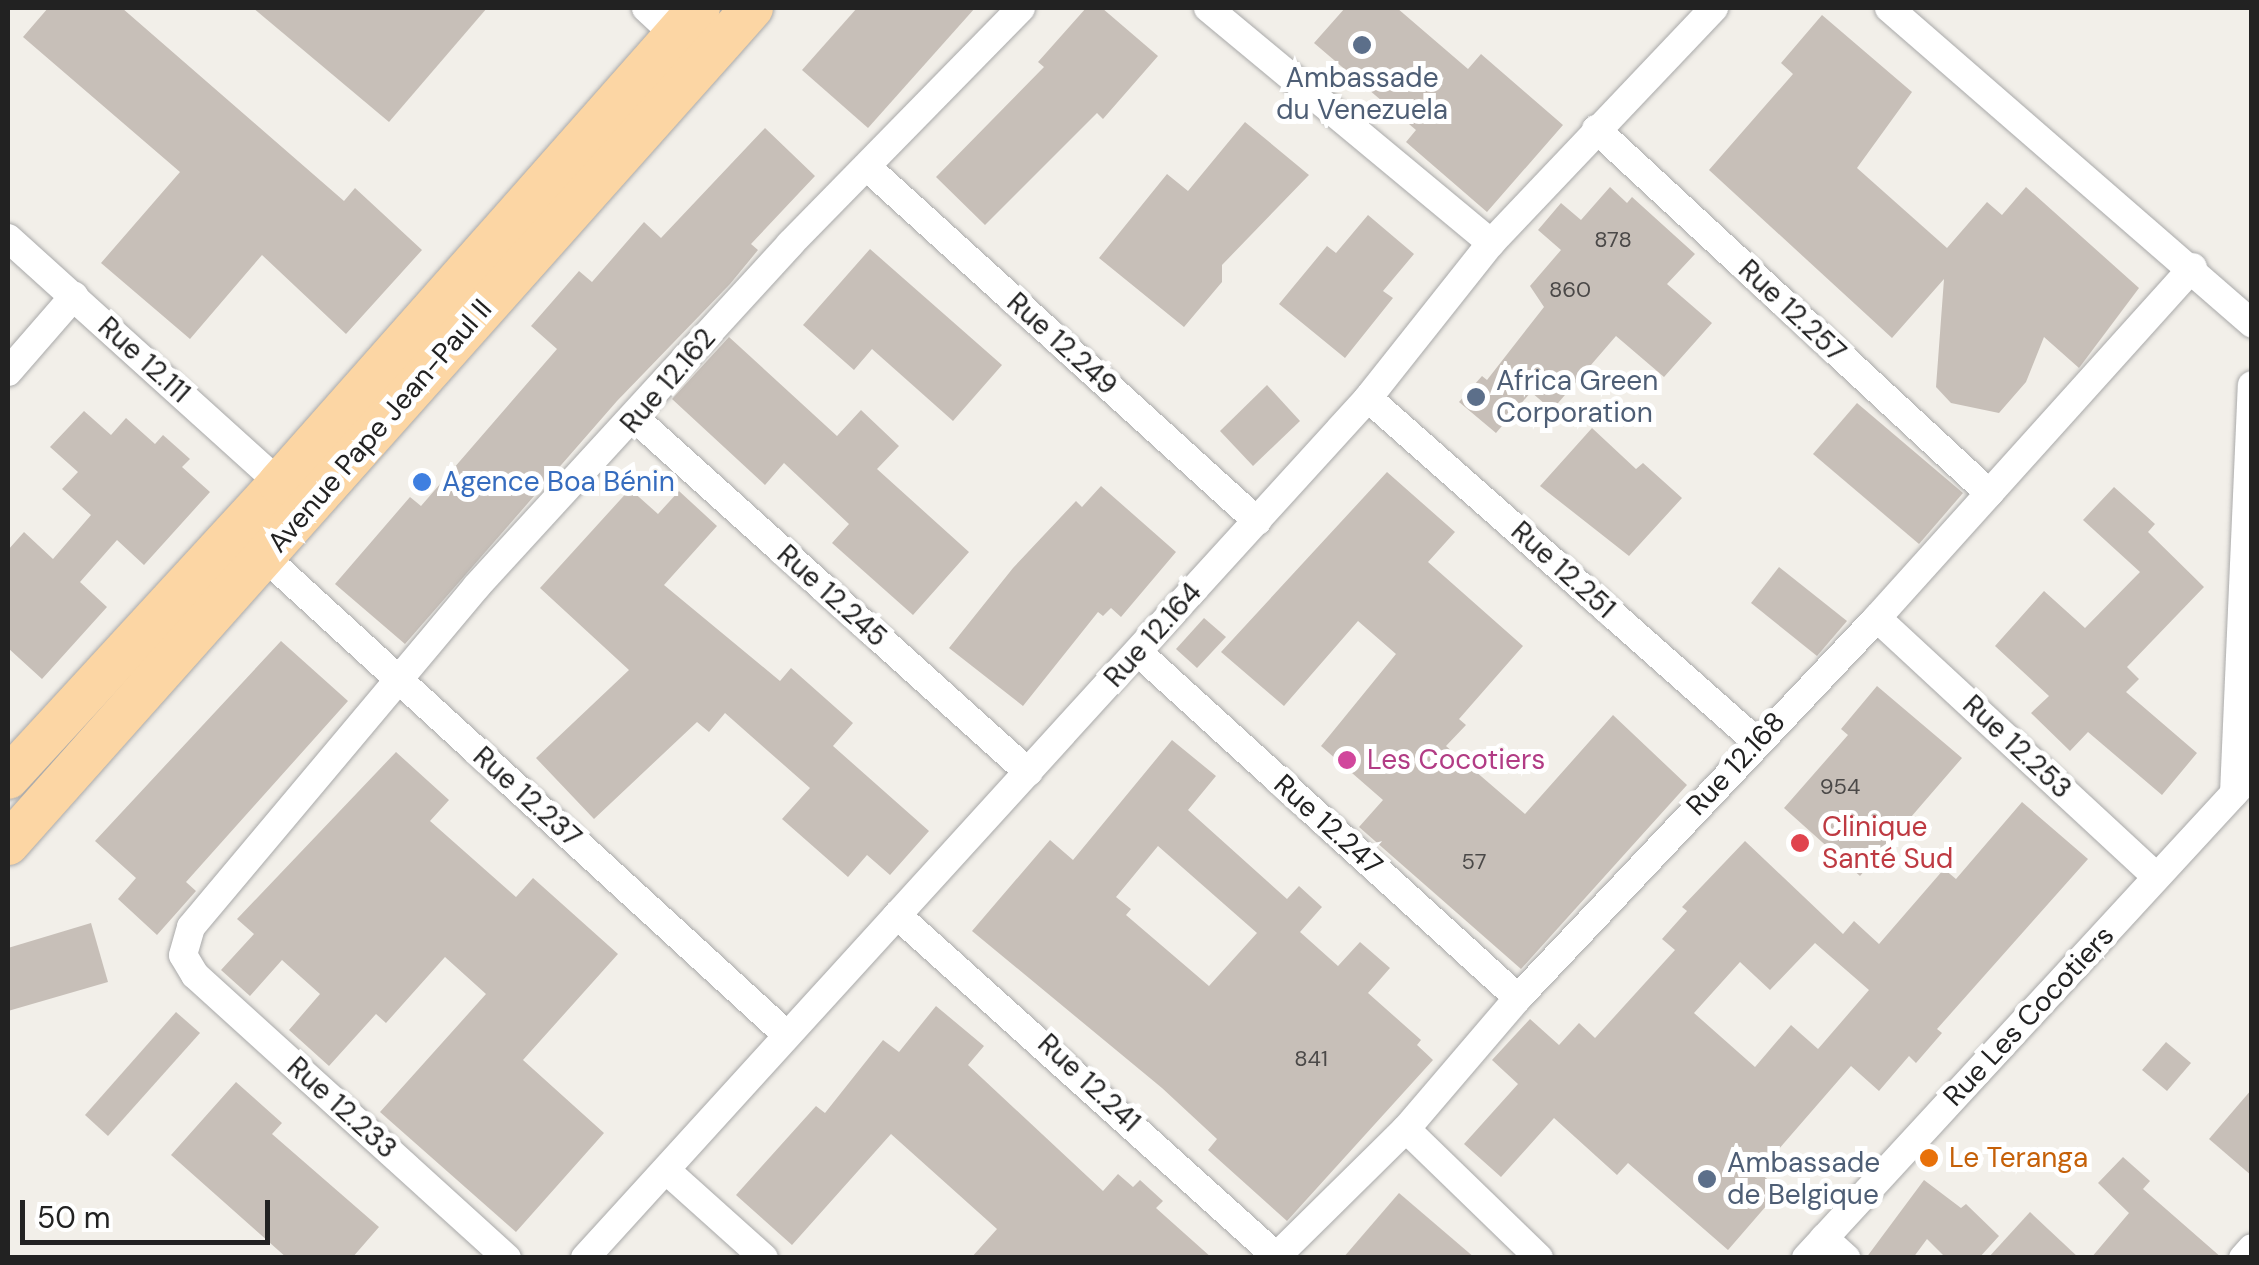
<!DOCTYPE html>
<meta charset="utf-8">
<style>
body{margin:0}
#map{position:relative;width:2259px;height:1265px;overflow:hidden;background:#f2efe9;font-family:"DM Sans",sans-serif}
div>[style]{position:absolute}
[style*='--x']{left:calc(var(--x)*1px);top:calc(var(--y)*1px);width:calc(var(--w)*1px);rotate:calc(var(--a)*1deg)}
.building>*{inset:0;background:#c7bfb8}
.roads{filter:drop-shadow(0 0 2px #a9a9a9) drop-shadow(0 0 2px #a9a9a9)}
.street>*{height:28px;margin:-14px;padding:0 14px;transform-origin:14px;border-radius:14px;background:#fff}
.primary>*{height:42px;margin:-21px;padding:0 21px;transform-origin:21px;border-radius:21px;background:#fcd6a4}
.dots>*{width:28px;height:28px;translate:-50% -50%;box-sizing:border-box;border:5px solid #fff;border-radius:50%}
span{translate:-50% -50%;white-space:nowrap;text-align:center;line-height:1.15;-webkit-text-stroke:10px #fff;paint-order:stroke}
.number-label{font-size:22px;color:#4b4948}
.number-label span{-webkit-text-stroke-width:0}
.service-label{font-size:28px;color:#4e5e75}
.left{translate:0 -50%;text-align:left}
.street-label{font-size:28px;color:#222}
.shop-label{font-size:28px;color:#366cbe}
.hotel-label{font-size:28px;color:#b23c85}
.health-label{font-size:28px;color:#be3a42}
.food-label{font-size:28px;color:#c56008}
.frame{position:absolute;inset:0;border:10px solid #222;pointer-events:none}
.scale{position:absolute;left:20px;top:1200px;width:250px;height:45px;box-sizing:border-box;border:5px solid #222;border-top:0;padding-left:12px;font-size:30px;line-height:35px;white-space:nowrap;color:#222;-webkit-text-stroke:8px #fff;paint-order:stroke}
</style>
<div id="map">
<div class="building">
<i style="clip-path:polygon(48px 8px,122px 8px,344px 201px,355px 188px,422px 250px,346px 334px,262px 255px,190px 339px,101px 263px,180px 172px,23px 37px)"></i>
<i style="clip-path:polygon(253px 8px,487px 8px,389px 122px)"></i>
<i style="clip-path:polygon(857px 8px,975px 8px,868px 128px,802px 70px)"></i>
<i style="clip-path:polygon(1086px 8px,1102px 8px,1158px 56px,1103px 119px,1097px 113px,985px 225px,936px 177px,1044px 67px,1038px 62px)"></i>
<i style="clip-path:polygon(1345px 8px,1397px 8px,1468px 69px,1481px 54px,1563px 125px,1487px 212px,1406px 142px,1416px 130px,1314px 43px)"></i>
<i style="clip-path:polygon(1822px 15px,1912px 92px,1857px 168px,1947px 248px,1987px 202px,2002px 215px,2026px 187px,2139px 288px,2079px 368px,2044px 337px,2026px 382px,1999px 413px,1951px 403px,1936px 387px,1944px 279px,1892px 338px,1709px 170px,1793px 74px,1781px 63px)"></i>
<i style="clip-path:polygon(1245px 122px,1309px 175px,1222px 265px,1222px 282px,1184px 327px,1099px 258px,1167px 174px,1188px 191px)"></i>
<i style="clip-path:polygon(765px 128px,815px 176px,751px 244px,758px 250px,730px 284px,617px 401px,405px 644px,335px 584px,410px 497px,421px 506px,557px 349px,531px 326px,579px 271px,592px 282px,644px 222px,661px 238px)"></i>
<i style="clip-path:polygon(1610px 187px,1627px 203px,1632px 197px,1695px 254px,1667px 284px,1712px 323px,1664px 377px,1616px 336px,1552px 410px,1531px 392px,1496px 433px,1459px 402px,1482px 376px,1487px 380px,1544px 307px,1530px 286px,1561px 250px,1538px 230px,1561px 203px,1581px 220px)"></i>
<i style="clip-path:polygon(1368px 215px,1414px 254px,1383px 291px,1393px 298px,1345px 358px,1279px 304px,1327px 246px,1336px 253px)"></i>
<i style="clip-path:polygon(870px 249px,1002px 365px,953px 421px,872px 349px,854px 370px,803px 325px)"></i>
<i style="clip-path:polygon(729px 337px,837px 436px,861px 410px,899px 446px,877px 469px,969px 552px,913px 615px,832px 543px,849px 524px,784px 463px,765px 485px,672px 399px)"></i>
<i style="clip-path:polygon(1267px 385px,1300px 421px,1253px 466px,1220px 431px)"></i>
<i style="clip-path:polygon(1857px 403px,1963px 493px,1919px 544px,1813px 454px)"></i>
<i style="clip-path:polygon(84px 411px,111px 435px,126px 418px,155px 444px,163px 435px,190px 459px,182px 467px,210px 492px,144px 565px,117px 540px,80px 582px,107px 607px,42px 679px,8px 648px,8px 550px,24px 532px,53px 559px,91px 515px,62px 489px,78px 472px,50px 447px)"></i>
<i style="clip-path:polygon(1592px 428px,1636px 469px,1643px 463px,1682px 498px,1629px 556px,1540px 486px)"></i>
<i style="clip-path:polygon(1387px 472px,1455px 532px,1428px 562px,1523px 646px,1459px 719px,1466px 725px,1446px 746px,1525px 814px,1613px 715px,1687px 785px,1521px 969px,1359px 827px,1383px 800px,1321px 746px,1396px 654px,1358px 621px,1284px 706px,1221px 652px)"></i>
<i style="clip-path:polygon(1101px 486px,1176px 552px,1121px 617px,1111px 608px,1103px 616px,1098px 612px,1023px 706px,949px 648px,1013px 568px,1076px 501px,1082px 507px)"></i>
<i style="clip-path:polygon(2114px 487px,2155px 524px,2148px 532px,2204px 587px,2127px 667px,2139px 679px,2126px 692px,2197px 753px,2162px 795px,2088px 732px,2070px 751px,2031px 713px,2049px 696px,1995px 646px,2044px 591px,2085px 628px,2140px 572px,2083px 520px)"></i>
<i style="clip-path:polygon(630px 489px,658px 514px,679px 491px,717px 526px,664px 585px,780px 681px,791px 668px,853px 723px,833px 746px,929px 831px,890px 875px,867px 855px,848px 877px,782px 819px,810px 788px,725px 713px,709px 732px,697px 722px,594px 819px,536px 758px,629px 670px,540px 588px)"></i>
<i style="clip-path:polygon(1779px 567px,1847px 621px,1817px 656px,1751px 603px)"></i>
<i style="clip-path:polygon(1204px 618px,1226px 637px,1197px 668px,1176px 649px)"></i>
<i style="clip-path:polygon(281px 641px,348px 701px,186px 882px,196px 891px,157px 935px,118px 899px,136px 878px,95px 841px)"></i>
<i style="clip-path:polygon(1877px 686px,1962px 758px,1860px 876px,1784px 808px,1848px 735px,1841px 729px)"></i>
<i style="clip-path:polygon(evenodd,1172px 740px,1216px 776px,1188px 810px,1287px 899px,1299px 886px,1322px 907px,1300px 932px,1338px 966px,1360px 942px,1390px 968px,1368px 993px,1421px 1040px,1417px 1045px,1433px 1060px,1287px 1221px,1208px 1150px,1217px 1139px,1162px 1088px,972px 931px,1050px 840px,1073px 860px,1172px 740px,1158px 846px,1257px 933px,1209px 986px,1126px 915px,1131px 909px,1116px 897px,1158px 846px)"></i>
<i style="clip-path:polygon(396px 752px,449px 800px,430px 821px,516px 897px,533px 878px,618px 954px,523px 1060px,604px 1133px,516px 1232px,380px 1112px,486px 994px,445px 957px,386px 1023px,376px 1014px,329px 1066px,289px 1030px,320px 994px,282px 960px,250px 996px,221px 970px,254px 934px,237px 919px)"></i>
<i style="clip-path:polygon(evenodd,2022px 802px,2088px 859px,1937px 1029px,1942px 1033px,1916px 1063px,1909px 1056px,1879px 1091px,1851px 1066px,1759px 1172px,1780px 1190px,1728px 1250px,1628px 1163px,1617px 1175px,1554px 1118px,1501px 1177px,1464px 1144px,1518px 1084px,1492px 1060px,1530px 1019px,1559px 1045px,1579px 1023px,1595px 1038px,1675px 950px,1662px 939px,1687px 911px,1682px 907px,1745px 841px,1843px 934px,1854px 921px,1879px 944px,1944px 869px,1956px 879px,2022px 802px,1815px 943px,1869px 990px,1818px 1049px,1791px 1025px,1755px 1067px,1694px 1013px,1740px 962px,1770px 990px,1815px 943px)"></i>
<i style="clip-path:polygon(91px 923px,108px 982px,8px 1011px,8px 948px)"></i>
<i style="clip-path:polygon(936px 1006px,984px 1046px,968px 1065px,1103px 1191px,1118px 1174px,1133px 1187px,1140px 1180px,1163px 1201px,1156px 1208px,1212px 1258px,971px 1258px,997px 1229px,891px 1134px,792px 1245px,736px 1195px,816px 1106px,825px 1113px,883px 1040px,899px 1052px)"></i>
<i style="clip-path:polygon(176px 1012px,200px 1033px,108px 1136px,85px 1115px)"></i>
<i style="clip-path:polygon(2166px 1042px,2191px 1063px,2167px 1091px,2142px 1070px)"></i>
<i style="clip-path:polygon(236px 1082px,282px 1123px,272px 1134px,379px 1227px,352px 1258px,287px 1258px,171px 1155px)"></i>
<i style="clip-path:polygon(2252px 1089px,2252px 1176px,2209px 1139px)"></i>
<i style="clip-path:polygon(2123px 1157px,2150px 1181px,2143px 1189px,2222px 1258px,2091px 1258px,2129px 1213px,2098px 1183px)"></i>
<i style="clip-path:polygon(1924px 1180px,1961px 1208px,1966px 1204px,1999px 1236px,1979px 1258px,1946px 1258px,1927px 1239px,1913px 1258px,1866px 1258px)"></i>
<i style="clip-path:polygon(1399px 1193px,1475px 1258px,1343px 1258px)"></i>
<i style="clip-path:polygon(2030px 1212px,2079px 1258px,1988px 1258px)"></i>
</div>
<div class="roads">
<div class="street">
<i style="--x:646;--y:8;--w:40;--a:43"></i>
<i style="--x:1208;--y:8;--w:368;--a:39.7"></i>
<i style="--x:1889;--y:8;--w:481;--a:41"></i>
<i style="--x:1596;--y:129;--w:536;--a:42.81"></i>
<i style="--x:867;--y:167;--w:527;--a:42.23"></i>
<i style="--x:8;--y:238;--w:365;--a:42.1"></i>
<i style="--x:8;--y:372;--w:101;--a:-49"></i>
<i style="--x:1368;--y:398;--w:519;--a:41.49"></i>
<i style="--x:636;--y:419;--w:528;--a:42"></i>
<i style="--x:266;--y:558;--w:706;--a:42.48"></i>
<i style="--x:1877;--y:618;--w:381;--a:42.8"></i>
<i style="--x:1138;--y:652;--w:514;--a:42.32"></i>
<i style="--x:2234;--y:793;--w:408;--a:-87.5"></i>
<i style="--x:897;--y:915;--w:510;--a:41.98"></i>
<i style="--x:1406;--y:1129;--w:185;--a:44.1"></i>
<i style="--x:667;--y:1171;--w:130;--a:41.9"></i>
<i style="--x:1824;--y:1238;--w:30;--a:42"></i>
<i style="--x:507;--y:1258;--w:421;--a:-137.8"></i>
<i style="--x:195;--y:975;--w:23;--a:-121"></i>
<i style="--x:183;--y:955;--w:29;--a:-74"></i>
<i style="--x:191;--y:927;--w:445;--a:-50"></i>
<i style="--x:477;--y:586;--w:464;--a:-47.5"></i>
<i style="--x:790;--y:244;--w:330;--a:-45.6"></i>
<i style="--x:585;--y:1258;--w:1163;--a:-47.68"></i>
<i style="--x:1368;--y:398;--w:198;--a:-51.6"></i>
<i style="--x:1491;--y:243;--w:324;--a:-46.5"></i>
<i style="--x:1275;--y:1258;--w:184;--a:-44.6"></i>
<i style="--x:1406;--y:1129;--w:172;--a:-49.5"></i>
<i style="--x:1518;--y:998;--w:523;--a:-46.63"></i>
<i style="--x:1877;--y:618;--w:472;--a:-48"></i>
<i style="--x:1806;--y:1258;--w:658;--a:-47.34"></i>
<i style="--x:2243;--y:1258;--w:13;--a:-48"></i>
</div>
<div class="primary">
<i style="--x:8;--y:778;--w:401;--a:-47.4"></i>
<i style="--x:279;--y:483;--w:634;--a:-48.52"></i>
<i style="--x:8;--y:844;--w:1119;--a:-48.33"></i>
</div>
</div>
<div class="dots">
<i style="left:1362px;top:45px;background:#5c6f8a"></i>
<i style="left:1476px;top:397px;background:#5c6f8a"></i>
<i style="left:422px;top:482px;background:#3f7fe0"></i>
<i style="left:1347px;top:760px;background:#d1479c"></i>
<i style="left:1800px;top:843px;background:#e0444e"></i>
<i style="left:1929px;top:1158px;background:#e8710a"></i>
<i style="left:1707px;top:1179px;background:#5c6f8a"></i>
</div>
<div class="number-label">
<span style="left:1613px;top:240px">878</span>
<span style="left:1570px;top:290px">860</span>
<span style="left:1840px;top:787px">954</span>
<span style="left:1474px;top:862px">57</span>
<span style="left:1311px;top:1059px">841</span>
</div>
<div class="service-label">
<span style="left:1362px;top:94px">Ambassade<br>du Venezuela</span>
<span class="left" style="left:1496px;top:397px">Africa Green<br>Corporation</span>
<span class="left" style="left:1727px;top:1179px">Ambassade<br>de Belgique</span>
</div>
<div class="street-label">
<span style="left:1792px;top:311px;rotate:43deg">Rue 12.257</span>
<span style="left:1062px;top:344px;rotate:42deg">Rue 12.249</span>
<span style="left:144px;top:360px;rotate:42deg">Rue 12.111</span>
<span style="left:668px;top:381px;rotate:-49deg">Rue 12.162</span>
<span style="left:380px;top:426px;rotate:-49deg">Avenue Pape Jean-Paul II</span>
<span style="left:1563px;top:570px;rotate:42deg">Rue 12.251</span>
<span style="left:832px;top:596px;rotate:42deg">Rue 12.245</span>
<span style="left:1153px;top:635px;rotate:-48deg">Rue 12.164</span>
<span style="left:2017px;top:747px;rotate:43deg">Rue 12.253</span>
<span style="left:1736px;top:764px;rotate:-47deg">Rue 12.168</span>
<span style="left:527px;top:797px;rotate:42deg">Rue 12.237</span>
<span style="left:1328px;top:825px;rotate:42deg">Rue 12.247</span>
<span style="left:2029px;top:1016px;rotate:-47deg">Rue Les Cocotiers</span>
<span style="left:1089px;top:1083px;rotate:43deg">Rue 12.241</span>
<span style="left:342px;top:1108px;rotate:42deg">Rue 12.233</span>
</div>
<div class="shop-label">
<span class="left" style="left:442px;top:482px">Agence Boa Bénin</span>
</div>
<div class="hotel-label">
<span class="left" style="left:1367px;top:760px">Les Cocotiers</span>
</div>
<div class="health-label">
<span class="left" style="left:1822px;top:843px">Clinique<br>Santé Sud</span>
</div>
<div class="food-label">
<span class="left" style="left:1949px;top:1158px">Le Teranga</span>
</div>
<div class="frame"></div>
<div class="scale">50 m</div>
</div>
